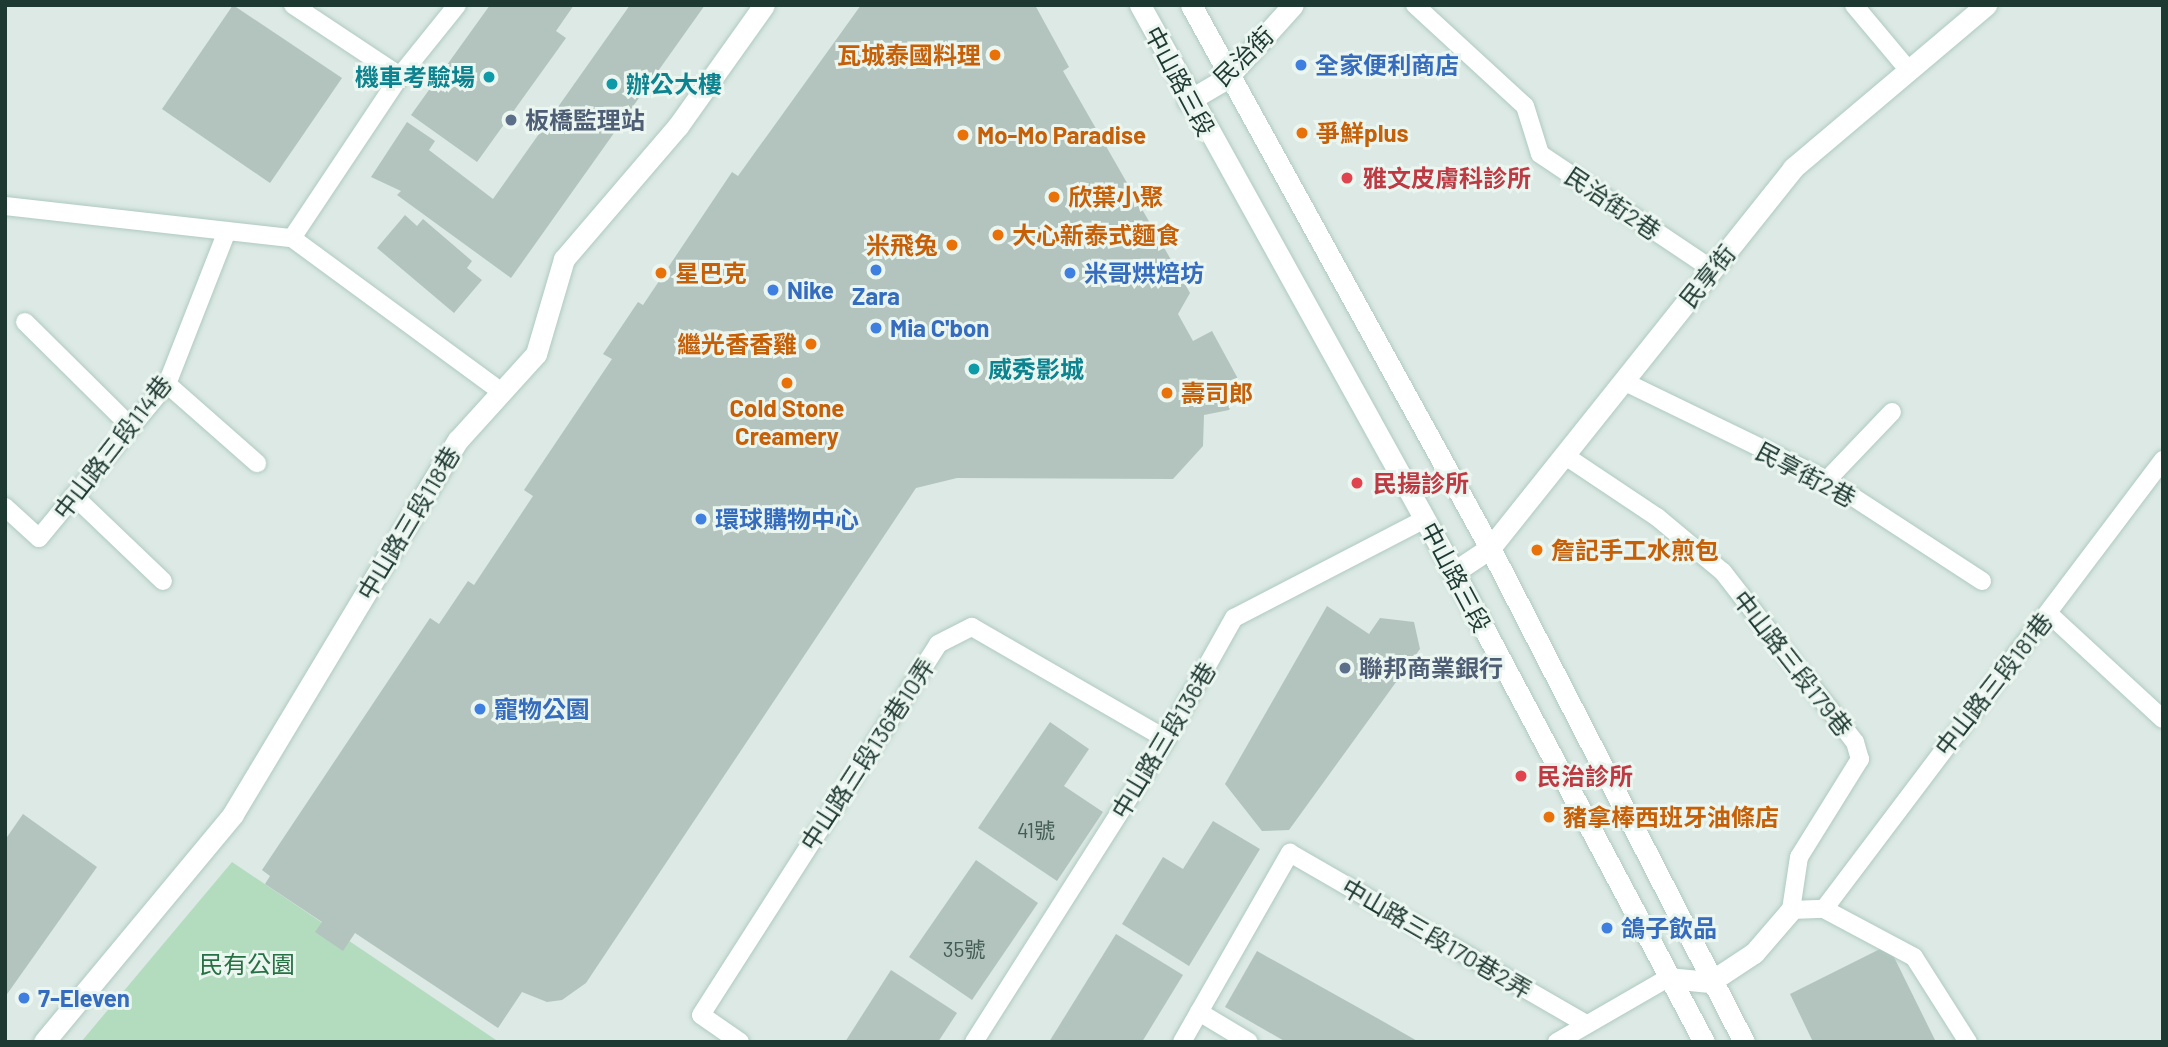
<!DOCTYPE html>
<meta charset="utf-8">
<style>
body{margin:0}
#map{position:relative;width:2168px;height:1047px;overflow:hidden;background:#dce9e4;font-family:Barlow,"Noto Sans TC",sans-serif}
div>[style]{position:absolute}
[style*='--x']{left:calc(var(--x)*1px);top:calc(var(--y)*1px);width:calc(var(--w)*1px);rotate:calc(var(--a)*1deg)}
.green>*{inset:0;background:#b3dcbf}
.building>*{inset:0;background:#b2c4bd}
.roads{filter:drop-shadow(0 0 2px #afcac0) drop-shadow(0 0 2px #afcac0)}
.lane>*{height:18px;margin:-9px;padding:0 9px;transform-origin:9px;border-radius:9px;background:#fff}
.street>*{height:21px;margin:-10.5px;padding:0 10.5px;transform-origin:10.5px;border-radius:10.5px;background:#fff}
.secondary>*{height:21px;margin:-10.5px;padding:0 10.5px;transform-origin:10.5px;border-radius:10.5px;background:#fff}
.dots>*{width:19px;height:19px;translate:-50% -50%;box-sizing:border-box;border:4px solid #ecf6f1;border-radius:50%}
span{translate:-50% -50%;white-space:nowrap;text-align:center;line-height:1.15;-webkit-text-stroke:6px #ecf6f1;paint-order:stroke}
.number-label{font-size:21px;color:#435c55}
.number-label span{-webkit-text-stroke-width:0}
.food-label{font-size:24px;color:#c56008;font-weight:700}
.right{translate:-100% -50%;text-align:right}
.left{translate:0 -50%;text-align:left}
.street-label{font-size:24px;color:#1e3932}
.shop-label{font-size:24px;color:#366cbe;font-weight:700}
.culture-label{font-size:24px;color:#0d838f;font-weight:700}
.service-label{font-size:24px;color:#4e5e75;font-weight:700}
.health-label{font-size:24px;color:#be3a42;font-weight:700}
.park-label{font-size:24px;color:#267144}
.frame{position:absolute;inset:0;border:7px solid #1e3932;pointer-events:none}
</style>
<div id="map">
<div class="green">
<i style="clip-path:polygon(232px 862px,499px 1042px,81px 1042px)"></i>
</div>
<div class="building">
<i style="clip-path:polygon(233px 5px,342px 78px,270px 183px,162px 109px)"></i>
<i style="clip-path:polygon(490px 5px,574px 5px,556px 31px,566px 38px,477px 162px,411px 115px)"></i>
<i style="clip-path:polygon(630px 5px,705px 5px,511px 278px,397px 195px,401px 191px,371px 177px,407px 122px,435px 141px,429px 150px,493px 199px)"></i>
<i style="clip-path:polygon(861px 5px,1035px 5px,1069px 67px,1063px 71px,1190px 293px,1178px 314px,1193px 341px,1212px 331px,1243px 388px,1229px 410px,1204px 415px,1203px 446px,1173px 479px,957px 478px,916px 488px,586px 983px,562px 1000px,547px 1002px,522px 992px,498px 1028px,355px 933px,343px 951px,315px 932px,322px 922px,265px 884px,270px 876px,262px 870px,430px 618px,439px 624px,468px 581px,474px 585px,533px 496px,524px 490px,612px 359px,603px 354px,638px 302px,643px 305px,732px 172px,738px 176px)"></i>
<i style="clip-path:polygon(405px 215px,417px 226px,423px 219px,472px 261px,467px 268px,482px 280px,454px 313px,377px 248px)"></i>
<i style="clip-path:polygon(1327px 606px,1369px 634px,1380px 618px,1414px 622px,1420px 649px,1289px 830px,1262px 831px,1225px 784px)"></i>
<i style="clip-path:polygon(1050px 722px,1089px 749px,1064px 786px,1103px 812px,1057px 881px,978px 828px)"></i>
<i style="clip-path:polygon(23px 814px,97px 867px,5px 997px,5px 840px)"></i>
<i style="clip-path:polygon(1213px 821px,1260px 849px,1189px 966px,1122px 924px,1163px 857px,1183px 869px)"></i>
<i style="clip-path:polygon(976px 860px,1038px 903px,972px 1000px,909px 957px)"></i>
<i style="clip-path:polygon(1116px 934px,1183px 975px,1142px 1042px,1049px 1042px)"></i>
<i style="clip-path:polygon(1888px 945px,1936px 1042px,1813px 1042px,1790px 994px)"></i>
<i style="clip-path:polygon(1257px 951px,1377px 1018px,1419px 1042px,1286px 1042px,1225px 1007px)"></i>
<i style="clip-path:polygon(891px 970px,957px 1013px,938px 1042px,845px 1042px)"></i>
</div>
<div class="roads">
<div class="lane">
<i style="--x:293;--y:5;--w:128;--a:33.6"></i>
<i style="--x:1415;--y:5;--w:149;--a:42.6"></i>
<i style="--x:1525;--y:106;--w:50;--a:72.6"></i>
<i style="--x:1540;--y:154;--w:207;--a:33.8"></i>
<i style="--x:1854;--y:5;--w:81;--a:50"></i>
<i style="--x:5;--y:206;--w:289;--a:6.4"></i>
<i style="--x:292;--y:238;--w:260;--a:36.3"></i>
<i style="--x:292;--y:238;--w:195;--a:-56.3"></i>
<i style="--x:400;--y:76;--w:91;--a:-51.2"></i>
<i style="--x:25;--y:322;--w:149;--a:44.7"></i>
<i style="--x:1623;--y:381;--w:227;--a:25.9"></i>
<i style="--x:1827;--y:480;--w:185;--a:33.1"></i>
<i style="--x:167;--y:384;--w:120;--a:41.3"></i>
<i style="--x:1564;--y:455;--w:112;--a:33.7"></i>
<i style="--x:1657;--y:517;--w:86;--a:39.8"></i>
<i style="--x:1723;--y:572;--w:215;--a:52.2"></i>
<i style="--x:1855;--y:742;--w:18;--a:74"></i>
<i style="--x:1860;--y:759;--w:115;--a:121.9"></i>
<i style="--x:1799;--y:857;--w:54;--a:98.6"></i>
<i style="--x:1791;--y:910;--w:33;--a:-2"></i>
<i style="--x:1824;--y:909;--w:102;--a:28.1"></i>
<i style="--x:1914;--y:957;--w:101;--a:57.6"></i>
<i style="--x:1827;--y:480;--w:94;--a:-46.3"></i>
<i style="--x:74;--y:496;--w:123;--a:43.7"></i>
<i style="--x:5;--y:507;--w:46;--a:42.4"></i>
<i style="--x:39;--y:538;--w:200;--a:-50.3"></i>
<i style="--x:167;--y:384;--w:164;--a:-68.6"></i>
<i style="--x:2048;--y:613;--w:156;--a:42.7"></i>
<i style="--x:1824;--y:909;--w:563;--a:-52.95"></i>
<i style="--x:1199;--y:1012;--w:58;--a:31"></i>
<i style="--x:740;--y:1042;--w:47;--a:-145.3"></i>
<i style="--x:701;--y:1015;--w:440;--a:-57.4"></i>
<i style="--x:938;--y:644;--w:38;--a:-27"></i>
<i style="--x:972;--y:627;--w:224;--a:30"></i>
<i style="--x:974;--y:1042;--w:359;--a:-57.6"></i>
<i style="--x:1166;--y:739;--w:139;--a:-60.7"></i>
<i style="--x:1234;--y:618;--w:215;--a:-27.4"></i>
<i style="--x:1182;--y:1042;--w:218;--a:-60.3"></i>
<i style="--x:1290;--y:853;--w:340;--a:30"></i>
<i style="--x:1557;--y:1042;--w:128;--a:-30"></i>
</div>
<div class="street">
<i style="--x:1188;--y:101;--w:45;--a:-30.5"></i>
<i style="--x:1227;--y:78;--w:98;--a:-47.9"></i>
<i style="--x:1454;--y:572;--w:43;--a:-33.7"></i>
<i style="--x:1490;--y:548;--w:486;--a:-51.4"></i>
<i style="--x:1793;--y:168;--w:253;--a:-40.2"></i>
<i style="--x:1668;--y:978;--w:42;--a:5.4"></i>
<i style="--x:1710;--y:982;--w:53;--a:-33.4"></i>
<i style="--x:1754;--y:953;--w:57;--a:-49.3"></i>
<i style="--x:44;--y:1042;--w:296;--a:-50.3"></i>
<i style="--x:233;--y:814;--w:436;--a:-59"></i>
<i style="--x:458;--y:440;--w:116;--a:-47.8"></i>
<i style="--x:536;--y:354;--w:99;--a:-73.6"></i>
<i style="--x:564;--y:259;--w:175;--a:-49.4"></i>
<i style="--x:678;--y:126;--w:148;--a:-54.6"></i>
</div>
<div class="secondary">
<i style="--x:1140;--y:5;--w:648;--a:61.02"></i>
<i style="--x:1454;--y:572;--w:532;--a:61.99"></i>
<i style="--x:1191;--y:5;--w:620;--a:61.16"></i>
<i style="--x:1490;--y:548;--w:555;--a:62.79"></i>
</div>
</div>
<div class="dots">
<i style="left:995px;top:55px;background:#e8710a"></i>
<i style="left:1301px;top:65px;background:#3f7fe0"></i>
<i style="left:489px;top:77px;background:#0f9aa8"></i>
<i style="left:612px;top:84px;background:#0f9aa8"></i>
<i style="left:511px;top:120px;background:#5c6f8a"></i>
<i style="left:1302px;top:133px;background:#e8710a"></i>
<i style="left:963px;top:135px;background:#e8710a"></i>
<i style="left:1347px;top:178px;background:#e0444e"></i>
<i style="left:1054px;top:197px;background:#e8710a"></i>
<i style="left:998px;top:235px;background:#e8710a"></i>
<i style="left:952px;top:245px;background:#e8710a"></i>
<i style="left:876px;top:270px;background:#3f7fe0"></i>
<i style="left:661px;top:273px;background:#e8710a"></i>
<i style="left:1070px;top:273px;background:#3f7fe0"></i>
<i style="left:773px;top:290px;background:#3f7fe0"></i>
<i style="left:876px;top:328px;background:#3f7fe0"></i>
<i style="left:811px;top:344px;background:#e8710a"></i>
<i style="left:974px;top:369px;background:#0f9aa8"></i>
<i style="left:787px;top:383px;background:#e8710a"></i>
<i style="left:1167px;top:393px;background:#e8710a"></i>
<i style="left:1357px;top:483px;background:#e0444e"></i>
<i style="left:701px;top:519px;background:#3f7fe0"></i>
<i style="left:1537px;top:550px;background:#e8710a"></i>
<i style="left:1345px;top:668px;background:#5c6f8a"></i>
<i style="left:480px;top:709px;background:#3f7fe0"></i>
<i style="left:1521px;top:776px;background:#e0444e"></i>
<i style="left:1549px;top:817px;background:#e8710a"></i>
<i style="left:1607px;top:928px;background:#3f7fe0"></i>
<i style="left:24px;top:998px;background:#3f7fe0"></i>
</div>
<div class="number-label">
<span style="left:1036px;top:830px">41號</span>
<span style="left:964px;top:949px">35號</span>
</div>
<div class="food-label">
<span class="right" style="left:981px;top:55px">瓦城泰國料理</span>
<span class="left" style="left:1316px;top:133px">爭鮮plus</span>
<span class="left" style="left:977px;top:135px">Mo-Mo Paradise</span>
<span class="left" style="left:1068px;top:197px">欣葉小聚</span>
<span class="left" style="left:1012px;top:235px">大心新泰式麵食</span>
<span class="right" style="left:938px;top:245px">米飛兔</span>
<span class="left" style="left:675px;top:273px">星巴克</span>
<span class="right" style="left:797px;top:344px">繼光香香雞</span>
<span class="left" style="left:1181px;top:393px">壽司郎</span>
<span style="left:787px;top:422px">Cold Stone<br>Creamery</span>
<span class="left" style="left:1551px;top:550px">詹記手工水煎包</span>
<span class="left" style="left:1563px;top:817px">豬拿棒西班牙油條店</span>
</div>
<div class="street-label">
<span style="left:1243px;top:56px;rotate:-44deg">民治街</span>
<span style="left:1180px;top:81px;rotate:62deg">中山路三段</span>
<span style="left:1613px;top:203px;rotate:34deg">民治街2巷</span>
<span style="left:1707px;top:276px;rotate:-51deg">民享街</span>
<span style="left:112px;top:447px;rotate:-52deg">中山路三段114巷</span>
<span style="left:1806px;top:474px;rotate:28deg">民享街2巷</span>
<span style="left:408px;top:523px;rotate:-59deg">中山路三段118巷</span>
<span style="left:1456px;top:577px;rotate:62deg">中山路三段</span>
<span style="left:1793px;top:663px;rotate:52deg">中山路三段179巷</span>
<span style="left:1993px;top:684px;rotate:-52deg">中山路三段181巷</span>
<span style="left:1163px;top:740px;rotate:-59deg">中山路三段136巷</span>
<span style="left:867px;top:754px;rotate:-57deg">中山路三段136巷10弄</span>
<span style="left:1437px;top:938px;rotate:30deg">中山路三段170巷2弄</span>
</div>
<div class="shop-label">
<span class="left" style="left:1315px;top:65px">全家便利商店</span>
<span class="left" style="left:1084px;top:273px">米哥烘焙坊</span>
<span class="left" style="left:787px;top:290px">Nike</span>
<span style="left:876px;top:296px">Zara</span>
<span class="left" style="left:890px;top:328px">Mia C'bon</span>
<span class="left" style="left:715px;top:519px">環球購物中心</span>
<span class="left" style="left:494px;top:709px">寵物公園</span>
<span class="left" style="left:1621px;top:928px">鴿子飲品</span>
<span class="left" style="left:38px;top:998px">7-Eleven</span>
</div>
<div class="culture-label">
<span class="right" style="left:475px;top:77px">機車考驗場</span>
<span class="left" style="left:626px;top:84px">辦公大樓</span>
<span class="left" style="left:988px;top:369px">威秀影城</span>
</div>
<div class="service-label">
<span class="left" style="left:525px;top:120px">板橋監理站</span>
<span class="left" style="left:1359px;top:668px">聯邦商業銀行</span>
</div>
<div class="health-label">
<span class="left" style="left:1363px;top:178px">雅文皮膚科診所</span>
<span class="left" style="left:1373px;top:483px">民揚診所</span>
<span class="left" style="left:1537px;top:776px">民治診所</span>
</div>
<div class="park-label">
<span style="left:247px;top:964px">民有公園</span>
</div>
<div class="frame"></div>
</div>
